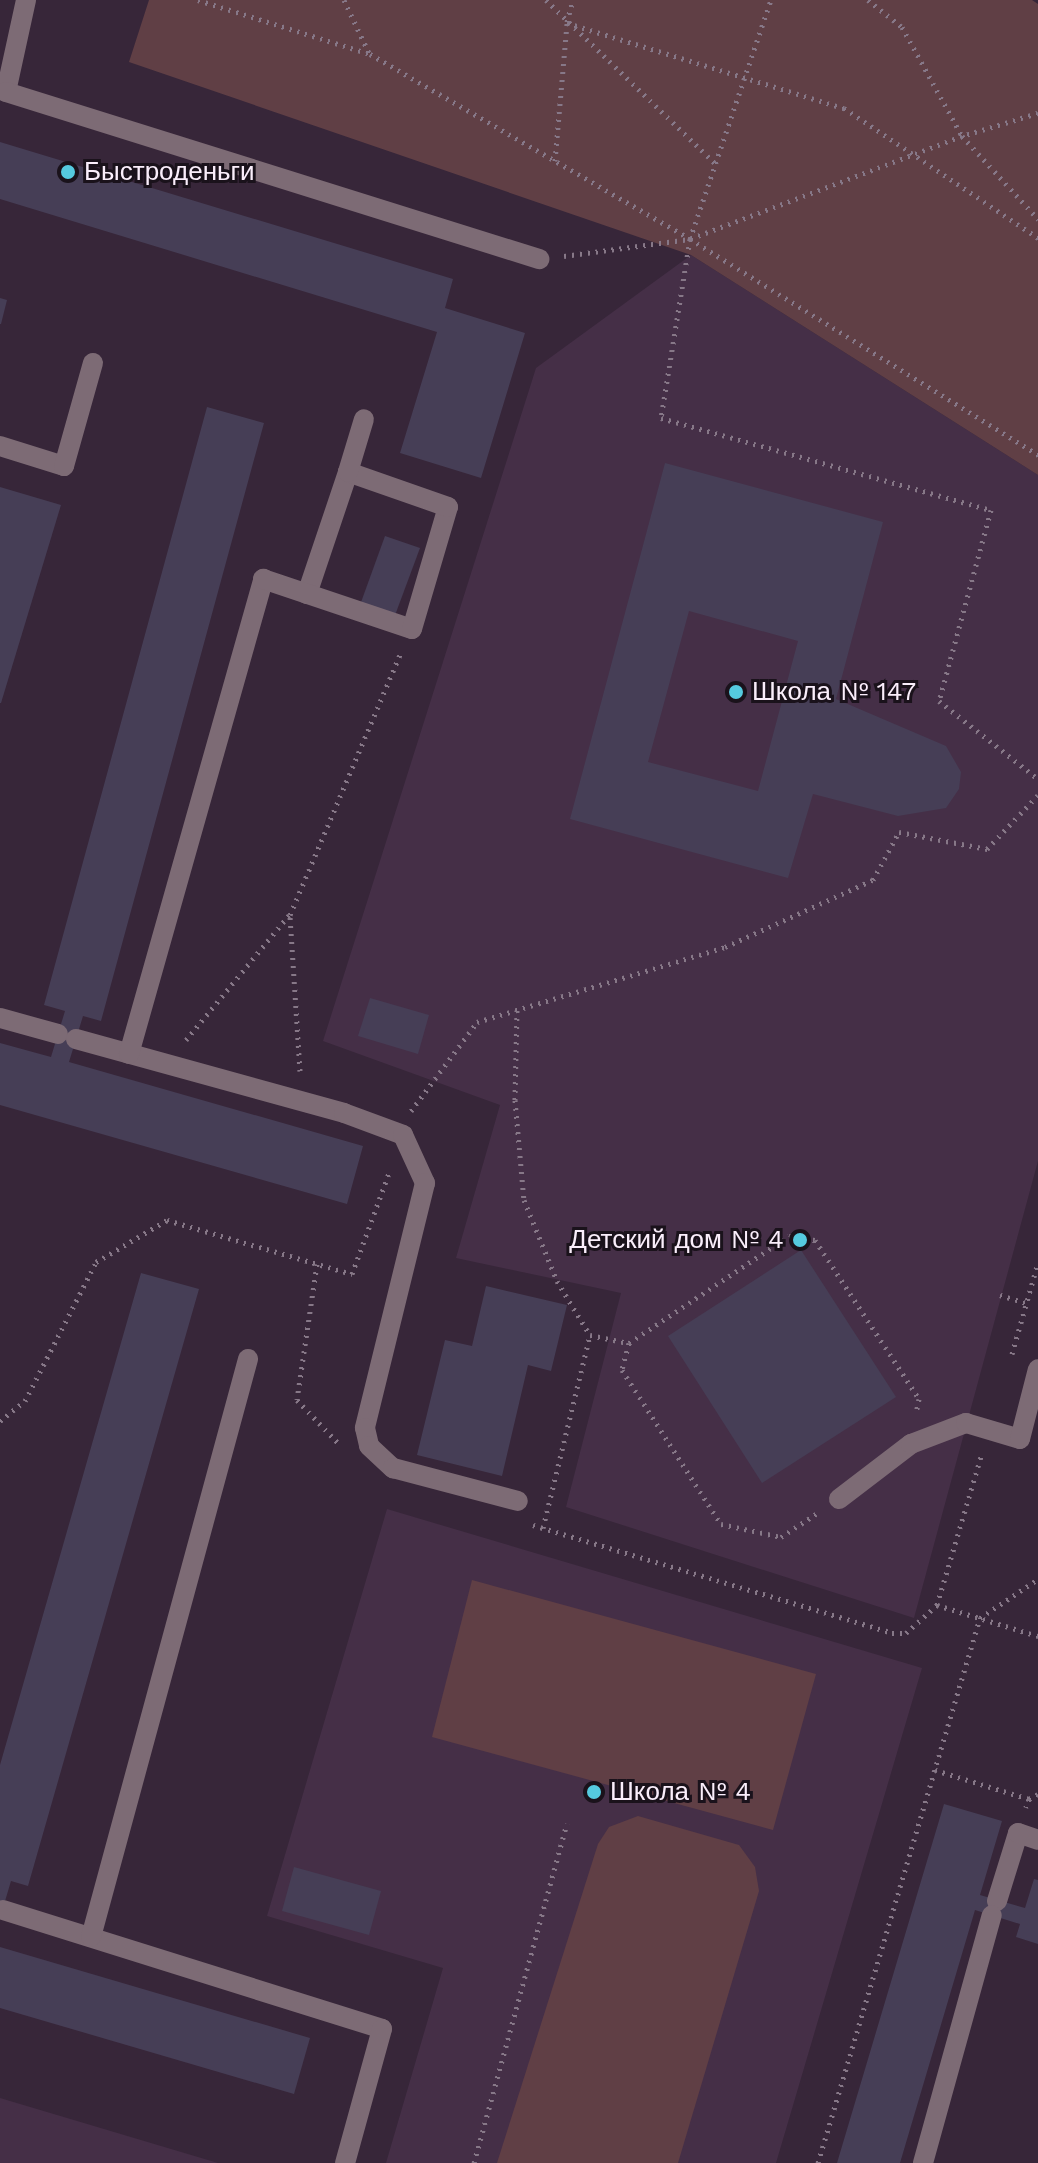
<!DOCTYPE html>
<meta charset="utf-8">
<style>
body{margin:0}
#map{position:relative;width:1038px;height:2163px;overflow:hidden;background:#372639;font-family:"Work Sans",sans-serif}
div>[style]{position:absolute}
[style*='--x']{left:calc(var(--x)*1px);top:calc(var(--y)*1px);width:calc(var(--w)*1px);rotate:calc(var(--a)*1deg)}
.built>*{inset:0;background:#452f47}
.green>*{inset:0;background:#603f45}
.building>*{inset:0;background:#463e56}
.path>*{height:5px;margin-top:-2.5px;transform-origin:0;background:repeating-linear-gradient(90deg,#877888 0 2px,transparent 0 8px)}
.minor>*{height:20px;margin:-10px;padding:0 10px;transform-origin:10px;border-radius:10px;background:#7d6b75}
.dots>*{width:22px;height:22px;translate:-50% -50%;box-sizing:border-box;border:4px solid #1a121b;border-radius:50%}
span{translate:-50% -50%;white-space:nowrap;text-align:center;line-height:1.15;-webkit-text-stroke:6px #1a121b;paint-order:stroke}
.poi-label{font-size:26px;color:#faeefb}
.left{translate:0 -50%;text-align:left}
.right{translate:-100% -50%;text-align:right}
</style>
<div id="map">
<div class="built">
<i style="clip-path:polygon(691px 255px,1038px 475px,1038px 1161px,914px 1618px,566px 1507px,621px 1293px,456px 1258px,500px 1105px,323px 1041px,536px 368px)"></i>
<i style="clip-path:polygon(387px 1509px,922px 1668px,776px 2163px,386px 2163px,443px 1968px,267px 1916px)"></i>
<i style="clip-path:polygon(0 2098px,218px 2163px,0 2163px)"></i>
</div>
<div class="green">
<i style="clip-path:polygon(149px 0,1032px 0,1038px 4px,1038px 475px,691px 255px,129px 62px)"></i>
<i style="clip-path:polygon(472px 1580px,816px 1674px,773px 1830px,432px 1737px)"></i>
<i style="clip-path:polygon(638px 1816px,739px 1845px,755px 1867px,759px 1891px,678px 2163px,497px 2163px,598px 1844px,609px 1827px)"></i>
</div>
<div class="building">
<i style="clip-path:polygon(0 142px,453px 279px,445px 308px,525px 333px,481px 478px,400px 453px,437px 332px,0 199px)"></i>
<i style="clip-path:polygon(0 298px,7px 300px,1px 324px,0 324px)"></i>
<i style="clip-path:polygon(207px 407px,264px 423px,101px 1021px,83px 1016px,69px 1062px,363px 1146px,347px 1204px,0 1105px,0 1043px,51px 1057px,65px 1011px,44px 1005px)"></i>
<i style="clip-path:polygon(evenodd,665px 463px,883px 522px,836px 699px,946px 746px,961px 772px,959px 789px,946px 808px,898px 816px,813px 794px,788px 878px,570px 819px,665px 463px,689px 611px,798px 641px,758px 791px,648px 762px,689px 611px)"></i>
<i style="clip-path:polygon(0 487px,61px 505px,1px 703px,0 703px)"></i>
<i style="clip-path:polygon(385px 536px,420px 548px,394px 618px,360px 605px)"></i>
<i style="clip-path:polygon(370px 998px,429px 1015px,418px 1054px,358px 1036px)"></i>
<i style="clip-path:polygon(801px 1250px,896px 1397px,762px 1483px,668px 1336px)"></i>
<i style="clip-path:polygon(141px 1273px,199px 1289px,28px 1886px,11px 1881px,0 1918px,0 1765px)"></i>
<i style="clip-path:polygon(486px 1286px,567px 1305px,551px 1371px,528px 1365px,502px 1476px,417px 1455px,445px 1340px,472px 1346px)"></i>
<i style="clip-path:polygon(944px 1804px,1002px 1821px,980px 1895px,1025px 1908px,1034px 1879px,1038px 1880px,1038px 1944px,1016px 1937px,1020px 1924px,975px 1910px,900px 2163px,837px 2163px)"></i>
<i style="clip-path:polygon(294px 1867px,381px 1891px,369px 1935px,282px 1911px)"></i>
<i style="clip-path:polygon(0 1947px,310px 2038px,294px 2094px,0 2008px)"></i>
</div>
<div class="path">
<i style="--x:198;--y:0;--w:180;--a:17.4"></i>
<i style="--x:370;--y:54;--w:370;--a:30"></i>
<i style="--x:690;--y:239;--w:410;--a:31.8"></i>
<i style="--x:344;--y:0;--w:59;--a:64.7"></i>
<i style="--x:546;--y:0;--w:235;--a:44"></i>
<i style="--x:868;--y:0;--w:43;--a:38.5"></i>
<i style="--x:902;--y:27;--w:124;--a:61.2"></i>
<i style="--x:962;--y:136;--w:113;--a:47.5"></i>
<i style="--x:567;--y:22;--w:23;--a:-75"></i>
<i style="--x:1038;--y:113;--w:79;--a:163.2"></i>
<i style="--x:962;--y:136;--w:291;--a:159.3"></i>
<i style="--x:690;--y:239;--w:181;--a:99.2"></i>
<i style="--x:661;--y:418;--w:343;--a:15.6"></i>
<i style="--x:991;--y:510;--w:198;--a:105.2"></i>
<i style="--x:939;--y:701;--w:126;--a:38.2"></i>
<i style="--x:555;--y:161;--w:139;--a:-85"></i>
<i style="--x:567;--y:23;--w:290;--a:17.1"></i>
<i style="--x:844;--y:108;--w:234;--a:33.8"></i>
<i style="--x:564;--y:256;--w:127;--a:-7.7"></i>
<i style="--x:690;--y:239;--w:252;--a:-71.3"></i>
<i style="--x:517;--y:1010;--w:90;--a:91.3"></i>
<i style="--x:515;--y:1100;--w:100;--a:84.9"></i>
<i style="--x:524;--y:1200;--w:87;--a:67.8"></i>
<i style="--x:557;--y:1281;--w:63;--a:58.6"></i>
<i style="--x:186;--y:1040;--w:162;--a:-50.5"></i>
<i style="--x:300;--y:1071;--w:156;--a:-93.7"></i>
<i style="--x:290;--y:915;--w:285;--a:-67.1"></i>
<i style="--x:411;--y:1111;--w:111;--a:-53.4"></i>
<i style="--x:477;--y:1022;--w:259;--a:-16.8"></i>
<i style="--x:725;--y:947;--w:162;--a:-24.4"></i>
<i style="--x:873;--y:880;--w:55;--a:-61.6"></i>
<i style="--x:899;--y:832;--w:90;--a:10.9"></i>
<i style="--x:987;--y:849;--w:74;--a:-46.6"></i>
<i style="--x:317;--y:1264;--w:137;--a:98.4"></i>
<i style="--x:297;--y:1400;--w:62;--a:46.3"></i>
<i style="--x:1000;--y:1295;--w:28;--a:17"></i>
<i style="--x:629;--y:1343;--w:192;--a:-33.8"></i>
<i style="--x:789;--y:1236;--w:26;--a:9"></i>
<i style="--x:815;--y:1240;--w:190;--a:56.8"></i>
<i style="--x:919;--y:1399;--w:14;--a:102"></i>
<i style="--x:1012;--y:1354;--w:95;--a:-74.1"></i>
<i style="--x:0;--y:1421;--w:32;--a:-39"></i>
<i style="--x:25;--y:1401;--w:156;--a:-62.9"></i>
<i style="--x:96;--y:1262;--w:82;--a:-30.6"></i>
<i style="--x:167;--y:1220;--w:193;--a:16.3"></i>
<i style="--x:352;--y:1274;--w:108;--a:-69.9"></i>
<i style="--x:533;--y:1525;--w:375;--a:16.7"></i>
<i style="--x:892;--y:1633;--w:14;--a:0"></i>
<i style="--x:906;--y:1633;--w:42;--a:-42.1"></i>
<i style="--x:937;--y:1605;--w:106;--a:17.1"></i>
<i style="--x:543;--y:1528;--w:199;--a:-76.3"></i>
<i style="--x:590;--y:1335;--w:40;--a:12"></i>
<i style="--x:629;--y:1343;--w:28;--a:105"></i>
<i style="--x:622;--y:1370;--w:183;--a:57.3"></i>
<i style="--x:721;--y:1524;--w:61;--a:12.2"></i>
<i style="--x:781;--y:1537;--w:42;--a:-33.3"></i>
<i style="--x:937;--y:1605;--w:155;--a:-73.5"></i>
<i style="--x:935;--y:1770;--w:98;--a:17.1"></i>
<i style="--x:1029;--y:1799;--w:9;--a:111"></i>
<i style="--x:1029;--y:1799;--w:10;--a:-29"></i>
<i style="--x:474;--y:2163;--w:352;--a:-74.7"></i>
<i style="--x:818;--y:2163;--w:569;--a:-73.45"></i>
<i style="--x:980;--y:1618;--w:70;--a:-33.9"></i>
</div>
<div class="minor">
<i style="--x:26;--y:0;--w:94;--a:102.3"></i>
<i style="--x:6;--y:92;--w:559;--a:17.4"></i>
<i style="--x:0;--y:446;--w:67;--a:17.4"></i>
<i style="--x:64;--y:466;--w:107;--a:-74.3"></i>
<i style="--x:307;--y:594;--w:129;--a:-71.4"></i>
<i style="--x:0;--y:1018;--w:60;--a:15.4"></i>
<i style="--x:76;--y:1039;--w:278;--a:15.4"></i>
<i style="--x:344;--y:1113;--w:63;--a:20.4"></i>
<i style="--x:403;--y:1135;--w:53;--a:65.4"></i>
<i style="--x:425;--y:1183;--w:252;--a:103.8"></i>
<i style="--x:365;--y:1428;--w:18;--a:77"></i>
<i style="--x:369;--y:1446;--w:33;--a:43"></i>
<i style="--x:393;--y:1468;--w:129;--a:14.8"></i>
<i style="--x:129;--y:1054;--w:494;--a:-74.2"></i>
<i style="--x:263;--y:579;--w:157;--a:18.6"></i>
<i style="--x:412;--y:629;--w:127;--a:-73.6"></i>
<i style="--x:448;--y:507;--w:106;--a:-160.7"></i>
<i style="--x:348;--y:472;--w:55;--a:-73.2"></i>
<i style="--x:839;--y:1499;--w:91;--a:-37.4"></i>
<i style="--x:911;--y:1444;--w:59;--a:-20.9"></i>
<i style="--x:966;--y:1423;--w:56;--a:16.5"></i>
<i style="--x:1020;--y:1439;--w:72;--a:-75.6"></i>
<i style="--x:997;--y:1901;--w:71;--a:-72.8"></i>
<i style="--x:1018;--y:1833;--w:21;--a:19"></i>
<i style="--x:3;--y:1910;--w:397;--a:17.4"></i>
<i style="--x:382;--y:2029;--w:139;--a:105.4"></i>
<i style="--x:91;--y:1937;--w:599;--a:-74.8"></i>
<i style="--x:923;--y:2163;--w:257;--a:-74.5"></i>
</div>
<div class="dots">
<i style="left:68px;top:172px;background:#55cadf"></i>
<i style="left:736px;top:692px;background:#55cadf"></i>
<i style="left:800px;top:1240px;background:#55cadf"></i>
<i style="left:594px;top:1792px;background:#55cadf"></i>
</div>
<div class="poi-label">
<span class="left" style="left:84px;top:172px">Быстроденьги</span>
<span class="left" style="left:752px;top:692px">Школа № 147</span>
<span class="right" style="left:784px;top:1240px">Детский дом № 4</span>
<span class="left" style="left:610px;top:1792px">Школа № 4</span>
</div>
</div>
